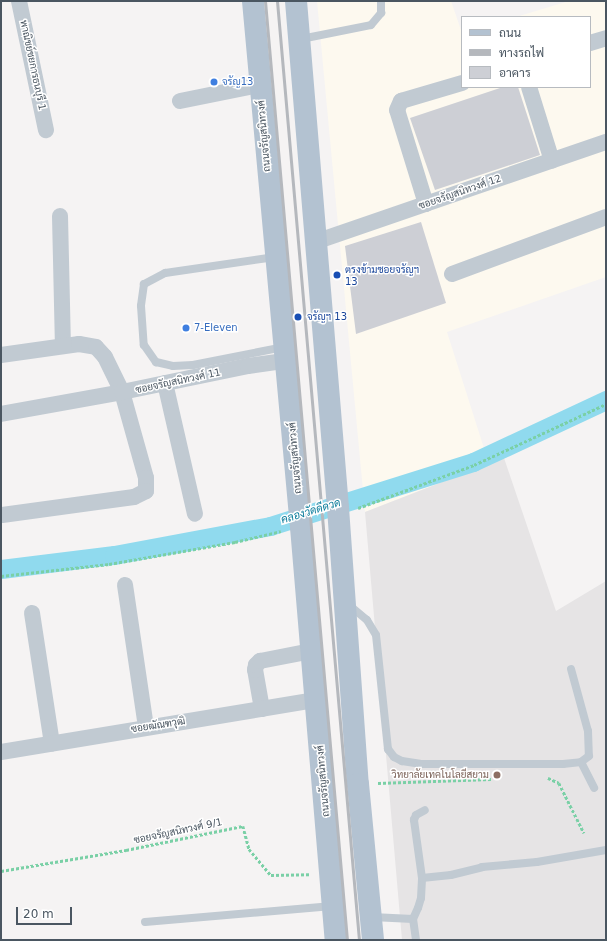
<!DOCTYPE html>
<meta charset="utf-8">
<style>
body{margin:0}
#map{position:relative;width:607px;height:941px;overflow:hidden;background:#f5f3f3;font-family:"DejaVu Sans",Sarabun,sans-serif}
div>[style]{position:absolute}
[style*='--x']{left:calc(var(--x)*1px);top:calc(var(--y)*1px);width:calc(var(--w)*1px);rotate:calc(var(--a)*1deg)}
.commercial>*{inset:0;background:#fdf9ef}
.education>*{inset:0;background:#e6e4e5}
.canal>*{height:19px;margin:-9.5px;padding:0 9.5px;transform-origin:9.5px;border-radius:9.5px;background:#90daee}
.building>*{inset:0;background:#cdcfd5}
.path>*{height:2.5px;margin-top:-1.25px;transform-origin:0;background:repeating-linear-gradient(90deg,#7ad0a6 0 3px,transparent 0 5px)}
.service>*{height:8px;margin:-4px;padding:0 4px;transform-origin:4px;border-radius:4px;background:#c1cad2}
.minor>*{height:16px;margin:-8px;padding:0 8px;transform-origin:8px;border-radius:8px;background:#c1cad2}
.primary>*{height:22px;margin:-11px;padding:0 11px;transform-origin:11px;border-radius:11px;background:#b3c2d1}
.rail>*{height:3px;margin:-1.5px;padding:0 1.5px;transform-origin:1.5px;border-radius:1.5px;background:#b5b8bd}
.dots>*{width:11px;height:11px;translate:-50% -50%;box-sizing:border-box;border:2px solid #fff;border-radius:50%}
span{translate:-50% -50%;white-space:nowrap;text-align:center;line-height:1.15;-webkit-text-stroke:3px #fff;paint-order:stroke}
.street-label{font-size:10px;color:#4a5661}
.shop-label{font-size:10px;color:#366cbe}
.left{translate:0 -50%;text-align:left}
.transit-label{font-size:10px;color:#164399}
.education-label{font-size:10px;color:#785e54}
.right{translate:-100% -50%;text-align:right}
.water-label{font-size:11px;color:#0c7c9b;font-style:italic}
.frame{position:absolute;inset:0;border:2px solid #4a5661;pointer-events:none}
.legend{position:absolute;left:461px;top:16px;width:130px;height:72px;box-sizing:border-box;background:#fff;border:1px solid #b7bbc0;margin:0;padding:5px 7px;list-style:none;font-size:12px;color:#4a5661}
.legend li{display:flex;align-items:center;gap:8px;height:20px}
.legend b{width:20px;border:1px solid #b7bbc0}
.scale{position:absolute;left:16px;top:907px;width:56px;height:18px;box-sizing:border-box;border:2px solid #4a5661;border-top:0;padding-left:5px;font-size:12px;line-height:14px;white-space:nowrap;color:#4a5661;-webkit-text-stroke:3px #fff;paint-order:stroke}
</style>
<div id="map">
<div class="commercial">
<i style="clip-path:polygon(317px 1px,451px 1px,462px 33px,462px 87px,590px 87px,590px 17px,516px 17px,569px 1px,606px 1px,606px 277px,447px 332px,489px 464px,365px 512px)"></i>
</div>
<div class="education">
<i style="clip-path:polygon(504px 458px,556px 611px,606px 581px,606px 940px,402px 940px,365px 512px)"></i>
</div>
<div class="canal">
<i style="--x:1;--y:569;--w:114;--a:-7.1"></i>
<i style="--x:114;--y:555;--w:159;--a:-10.5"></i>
<i style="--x:270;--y:526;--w:213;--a:-17.5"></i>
<i style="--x:473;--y:462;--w:147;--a:-25"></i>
</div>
<div class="building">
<i style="clip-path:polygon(503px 87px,518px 87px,540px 155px,435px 190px,410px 118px)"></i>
<i style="clip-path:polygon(421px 222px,446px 303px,356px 334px,345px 246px)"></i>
</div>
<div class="path">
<i style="--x:358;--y:508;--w:124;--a:-20.3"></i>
<i style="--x:474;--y:465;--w:145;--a:-24.8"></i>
<i style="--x:1;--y:576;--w:109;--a:-6.3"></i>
<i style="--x:109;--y:564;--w:128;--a:-9.9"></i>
<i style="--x:235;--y:542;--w:47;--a:-13.4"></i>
<i style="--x:548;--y:778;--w:12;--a:24"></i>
<i style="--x:559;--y:783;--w:56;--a:63.4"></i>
<i style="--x:378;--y:783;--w:113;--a:-2"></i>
<i style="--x:1;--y:871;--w:127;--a:-9.5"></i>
<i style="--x:126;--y:850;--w:119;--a:-11.6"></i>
<i style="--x:243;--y:826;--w:24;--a:75"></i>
<i style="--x:249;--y:849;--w:34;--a:50"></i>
<i style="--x:271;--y:875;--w:39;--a:-1"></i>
</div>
<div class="service">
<i style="--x:301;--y:39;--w:71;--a:-11.3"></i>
<i style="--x:371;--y:25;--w:16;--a:-50"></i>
<i style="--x:381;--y:13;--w:12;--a:-90"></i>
<i style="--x:275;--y:257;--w:111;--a:171.7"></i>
<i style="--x:165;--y:273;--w:24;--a:152"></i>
<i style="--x:144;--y:284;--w:22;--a:98"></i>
<i style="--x:141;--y:306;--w:39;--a:86"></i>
<i style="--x:144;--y:345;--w:21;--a:55"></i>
<i style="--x:156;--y:362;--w:17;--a:13"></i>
<i style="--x:173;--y:366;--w:20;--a:-3"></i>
<i style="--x:193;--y:365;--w:93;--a:-11.2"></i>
<i style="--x:349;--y:605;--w:23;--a:40"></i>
<i style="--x:367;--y:620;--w:17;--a:59"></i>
<i style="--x:376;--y:635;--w:115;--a:84"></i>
<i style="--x:388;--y:749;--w:10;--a:53"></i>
<i style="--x:394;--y:757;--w:9;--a:27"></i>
<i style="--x:402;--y:761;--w:18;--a:9"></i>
<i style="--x:420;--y:764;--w:143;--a:0"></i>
<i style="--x:563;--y:764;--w:18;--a:-6"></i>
<i style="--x:581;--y:762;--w:29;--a:63"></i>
<i style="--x:571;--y:669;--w:64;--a:74.7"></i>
<i style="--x:588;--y:731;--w:25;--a:88"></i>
<i style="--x:589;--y:756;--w:10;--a:143"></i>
<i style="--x:422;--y:878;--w:29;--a:-6"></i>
<i style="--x:451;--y:875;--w:32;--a:-14"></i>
<i style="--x:482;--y:867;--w:55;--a:-5.2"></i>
<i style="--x:537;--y:862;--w:70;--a:-9.9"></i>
<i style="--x:372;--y:917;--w:41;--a:2.8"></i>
<i style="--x:145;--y:922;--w:188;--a:-4.9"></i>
<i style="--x:416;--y:940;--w:21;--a:-98"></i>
<i style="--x:413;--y:919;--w:12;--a:-66"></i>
<i style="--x:418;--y:908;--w:10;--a:-73"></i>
<i style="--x:421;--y:898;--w:20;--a:-87"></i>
<i style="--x:422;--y:878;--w:59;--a:-97.9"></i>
<i style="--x:414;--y:820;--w:5;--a:-68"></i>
<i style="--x:416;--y:815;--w:10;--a:-29"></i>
</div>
<div class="minor">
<i style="--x:19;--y:1;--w:132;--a:78.2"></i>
<i style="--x:590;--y:43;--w:17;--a:-17"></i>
<i style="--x:529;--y:87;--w:77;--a:72.7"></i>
<i style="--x:180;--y:101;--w:81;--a:-11.4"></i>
<i style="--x:426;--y:204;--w:98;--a:-107.1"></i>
<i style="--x:397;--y:110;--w:10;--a:-66"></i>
<i style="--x:401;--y:101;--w:64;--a:-16.4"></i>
<i style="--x:60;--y:216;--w:130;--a:88.7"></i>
<i style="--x:315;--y:242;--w:308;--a:-19"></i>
<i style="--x:452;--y:274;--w:164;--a:-20.3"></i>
<i style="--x:1;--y:355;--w:79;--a:-8"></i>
<i style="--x:79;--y:344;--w:17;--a:10"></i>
<i style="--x:96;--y:347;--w:13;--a:48"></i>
<i style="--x:105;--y:357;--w:39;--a:64"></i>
<i style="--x:122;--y:392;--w:89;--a:74.4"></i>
<i style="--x:146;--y:478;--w:13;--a:90"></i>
<i style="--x:146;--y:491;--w:13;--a:153"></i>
<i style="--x:134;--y:497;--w:133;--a:172.2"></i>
<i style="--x:165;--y:383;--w:134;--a:77.1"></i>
<i style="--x:1;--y:414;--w:123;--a:-10.3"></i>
<i style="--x:122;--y:392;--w:129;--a:-11.7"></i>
<i style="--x:248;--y:366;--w:37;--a:-8"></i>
<i style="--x:125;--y:585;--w:144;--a:81.6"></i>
<i style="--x:32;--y:613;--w:132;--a:81.3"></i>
<i style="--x:262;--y:709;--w:40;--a:-100"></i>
<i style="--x:255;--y:670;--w:5;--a:-79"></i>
<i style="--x:256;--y:665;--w:6;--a:-45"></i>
<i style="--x:260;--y:661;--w:53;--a:-10.9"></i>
<i style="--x:1;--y:752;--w:319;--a:-9.4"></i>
</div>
<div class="primary">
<i style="--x:253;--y:1;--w:528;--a:84.79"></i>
<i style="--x:301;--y:527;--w:414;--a:85.2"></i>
<i style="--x:296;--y:1;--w:509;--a:85.26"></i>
<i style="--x:338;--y:508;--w:277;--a:85.9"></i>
<i style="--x:358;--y:784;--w:157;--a:84.5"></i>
</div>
<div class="rail">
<i style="--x:265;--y:1;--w:943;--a:85.01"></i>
<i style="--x:277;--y:1;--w:943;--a:85.01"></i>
</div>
<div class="dots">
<i style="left:214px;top:82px;background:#3f7fe0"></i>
<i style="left:337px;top:275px;background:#1a4fb4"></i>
<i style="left:298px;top:317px;background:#1a4fb4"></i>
<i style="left:186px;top:328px;background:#3f7fe0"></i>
<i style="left:497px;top:775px;background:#8d6e63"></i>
</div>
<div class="street-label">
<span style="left:33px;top:65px;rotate:78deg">พาณิชย์ชยการธนบุรี 1</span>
<span style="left:264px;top:136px;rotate:-95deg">ถนนจรัญสนิทวงศ์</span>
<span style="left:460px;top:192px;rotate:-19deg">ซอยจรัญสนิทวงศ์ 12</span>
<span style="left:178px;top:381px;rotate:-12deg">ซอยจรัญสนิทวงศ์ 11</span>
<span style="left:295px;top:458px;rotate:-95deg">ถนนจรัญสนิทวงศ์</span>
<span style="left:158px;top:725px;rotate:-9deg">ซอยฒัณฑวุฒิ</span>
<span style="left:323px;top:781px;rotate:-95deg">ถนนจรัญสนิทวงศ์</span>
<span style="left:178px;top:831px;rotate:-12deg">ซอยจรัญสนิทวงศ์ 9/1</span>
</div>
<div class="shop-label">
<span class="left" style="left:222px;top:82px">จรัญ13</span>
<span class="left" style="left:194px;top:328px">7-Eleven</span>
</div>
<div class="transit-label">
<span class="left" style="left:345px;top:275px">ตรงข้ามซอยจรัญฯ<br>13</span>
<span class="left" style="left:307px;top:317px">จรัญฯ 13</span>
</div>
<div class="education-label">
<span class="right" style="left:489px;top:775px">วิทยาลัยเทคโนโลยีสยาม</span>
</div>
<div class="water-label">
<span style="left:311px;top:512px;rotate:-17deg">คลองวัดดีดวด</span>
</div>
<div class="frame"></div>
<ul class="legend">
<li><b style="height:5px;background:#b3c2d1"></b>ถนน</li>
<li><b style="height:5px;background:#b5b8bd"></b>ทางรถไฟ</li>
<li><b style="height:11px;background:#cdcfd5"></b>อาคาร</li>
</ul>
<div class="scale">20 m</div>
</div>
